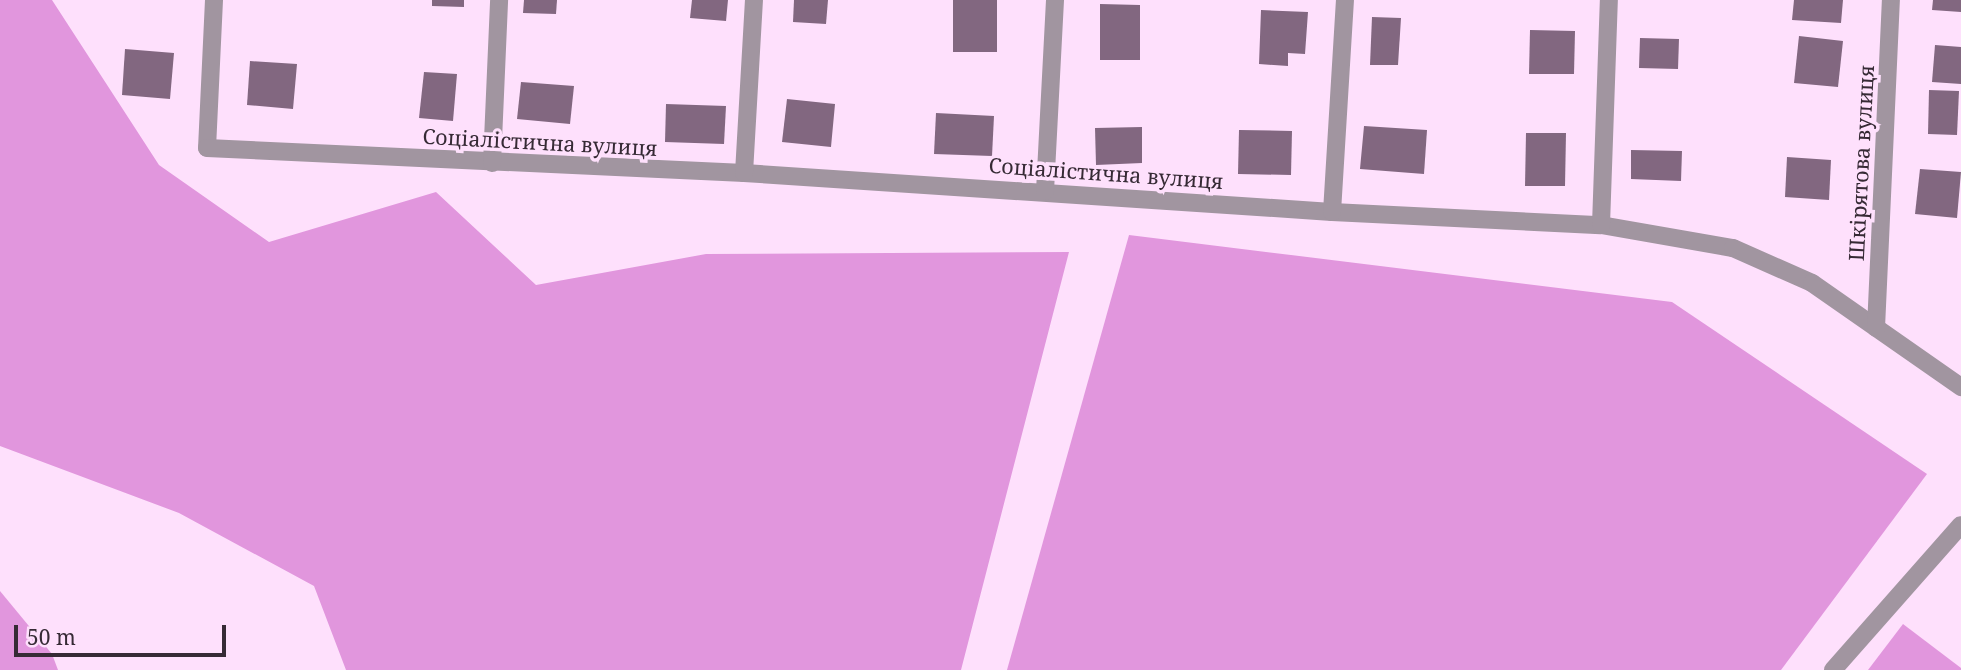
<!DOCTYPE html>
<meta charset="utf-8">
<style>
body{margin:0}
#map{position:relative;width:1961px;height:670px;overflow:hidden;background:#fee0fc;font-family:"Noto Serif",serif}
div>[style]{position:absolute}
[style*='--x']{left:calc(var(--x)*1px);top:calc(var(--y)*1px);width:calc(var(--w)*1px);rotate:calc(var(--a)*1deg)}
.forest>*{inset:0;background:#e196dd}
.building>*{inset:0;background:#826780}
.minor>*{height:18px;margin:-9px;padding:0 9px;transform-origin:9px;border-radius:9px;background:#a195a0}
.tertiary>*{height:18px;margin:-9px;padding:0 9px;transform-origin:9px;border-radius:9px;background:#a195a0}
span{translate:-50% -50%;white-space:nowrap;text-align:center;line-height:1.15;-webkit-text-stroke:7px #fee0fc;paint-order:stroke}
.street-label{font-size:21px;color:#362a35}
.scale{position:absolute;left:14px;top:625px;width:212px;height:32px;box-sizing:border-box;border:4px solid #362a35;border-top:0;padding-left:9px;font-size:21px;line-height:24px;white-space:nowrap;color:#362a35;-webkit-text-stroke:5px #fee0fc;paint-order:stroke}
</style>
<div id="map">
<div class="forest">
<i style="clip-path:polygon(0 0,52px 0,159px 165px,269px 242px,436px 192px,536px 285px,706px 254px,1069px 252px,961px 670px,346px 670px,314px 586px,179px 513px,0 446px)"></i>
<i style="clip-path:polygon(1129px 235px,1672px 302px,1927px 474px,1781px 670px,1007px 670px)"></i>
<i style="clip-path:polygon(0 591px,52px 654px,58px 670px,0 670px)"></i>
<i style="clip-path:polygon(1903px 624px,1961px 668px,1961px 670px,1868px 670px)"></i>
</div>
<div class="building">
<i style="clip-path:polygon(432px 0,464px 0,464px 7px,432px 6px)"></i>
<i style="clip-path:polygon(524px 0,557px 0,556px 14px,523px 13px)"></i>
<i style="clip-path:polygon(692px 0,728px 0,726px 21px,690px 18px)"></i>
<i style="clip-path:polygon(794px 0,828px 0,826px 24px,793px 22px)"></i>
<i style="clip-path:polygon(953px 0,997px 0,997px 52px,953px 52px)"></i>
<i style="clip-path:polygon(1794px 0,1843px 0,1841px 23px,1792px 20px)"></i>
<i style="clip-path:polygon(1933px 0,1961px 0,1961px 12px,1932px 10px)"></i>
<i style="clip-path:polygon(1100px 4px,1140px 5px,1140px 60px,1100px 60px)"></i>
<i style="clip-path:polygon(1261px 10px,1308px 12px,1305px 54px,1288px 53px,1288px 66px,1259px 64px)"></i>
<i style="clip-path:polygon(1372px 17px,1401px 18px,1398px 65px,1370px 65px)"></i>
<i style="clip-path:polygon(1530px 30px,1575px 31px,1574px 74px,1529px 74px)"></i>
<i style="clip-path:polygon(1799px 36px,1843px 41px,1838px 87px,1794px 83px)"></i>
<i style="clip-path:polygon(1640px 38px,1679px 39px,1678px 69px,1639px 68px)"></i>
<i style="clip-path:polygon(1935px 45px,1961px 47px,1961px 84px,1932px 82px)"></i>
<i style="clip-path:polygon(125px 49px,174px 53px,170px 99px,122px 95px)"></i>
<i style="clip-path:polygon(250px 61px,297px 64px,293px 109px,247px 105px)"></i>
<i style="clip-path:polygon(424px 72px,457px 74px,453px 121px,419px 118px)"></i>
<i style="clip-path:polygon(521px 82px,574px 86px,570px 124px,517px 119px)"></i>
<i style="clip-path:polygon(1929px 90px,1959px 91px,1957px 135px,1928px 134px)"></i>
<i style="clip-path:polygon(787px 99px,835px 104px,831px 147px,782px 142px)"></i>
<i style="clip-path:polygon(666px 104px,726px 106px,724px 144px,665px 142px)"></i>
<i style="clip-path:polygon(936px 113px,994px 116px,992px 156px,934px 154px)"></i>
<i style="clip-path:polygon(1364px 126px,1427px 130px,1424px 174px,1360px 169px)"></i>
<i style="clip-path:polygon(1142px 127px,1142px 163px,1096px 165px,1095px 128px)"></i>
<i style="clip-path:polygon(1239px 130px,1292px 131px,1291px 175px,1238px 174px)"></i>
<i style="clip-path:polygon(1526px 133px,1566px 133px,1565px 186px,1525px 186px)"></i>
<i style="clip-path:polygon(1631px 150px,1682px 151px,1681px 181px,1631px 179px)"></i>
<i style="clip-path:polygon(1787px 157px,1831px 160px,1829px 200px,1785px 197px)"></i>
<i style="clip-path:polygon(1920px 169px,1961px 172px,1957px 218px,1915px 214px)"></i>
</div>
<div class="minor">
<i style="--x:214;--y:0;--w:148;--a:92.7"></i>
<i style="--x:207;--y:148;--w:538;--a:2.67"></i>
<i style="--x:744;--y:173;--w:589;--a:3.79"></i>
<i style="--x:1332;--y:212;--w:269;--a:2.8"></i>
<i style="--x:1601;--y:225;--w:134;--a:9.9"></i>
<i style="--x:1733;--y:248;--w:86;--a:23.9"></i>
<i style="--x:1812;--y:283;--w:182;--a:34.9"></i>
<i style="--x:492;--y:163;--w:163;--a:-87.5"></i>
<i style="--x:744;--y:173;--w:173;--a:-86.7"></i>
<i style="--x:1045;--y:191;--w:191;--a:-87"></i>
<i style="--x:1332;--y:212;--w:212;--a:-86.5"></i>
<i style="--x:1601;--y:225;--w:225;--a:-88"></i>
<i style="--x:1876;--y:328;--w:328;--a:-87.4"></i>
</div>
<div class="tertiary">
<i style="--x:1833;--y:670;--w:193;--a:-48.6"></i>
</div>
<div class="street-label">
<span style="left:540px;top:142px;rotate:3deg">Соціалістична вулиця</span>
<span style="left:1861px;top:163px;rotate:-87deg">Шкірятова вулиця</span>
<span style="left:1106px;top:173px;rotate:4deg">Соціалістична вулиця</span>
</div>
<div class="scale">50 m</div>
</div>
